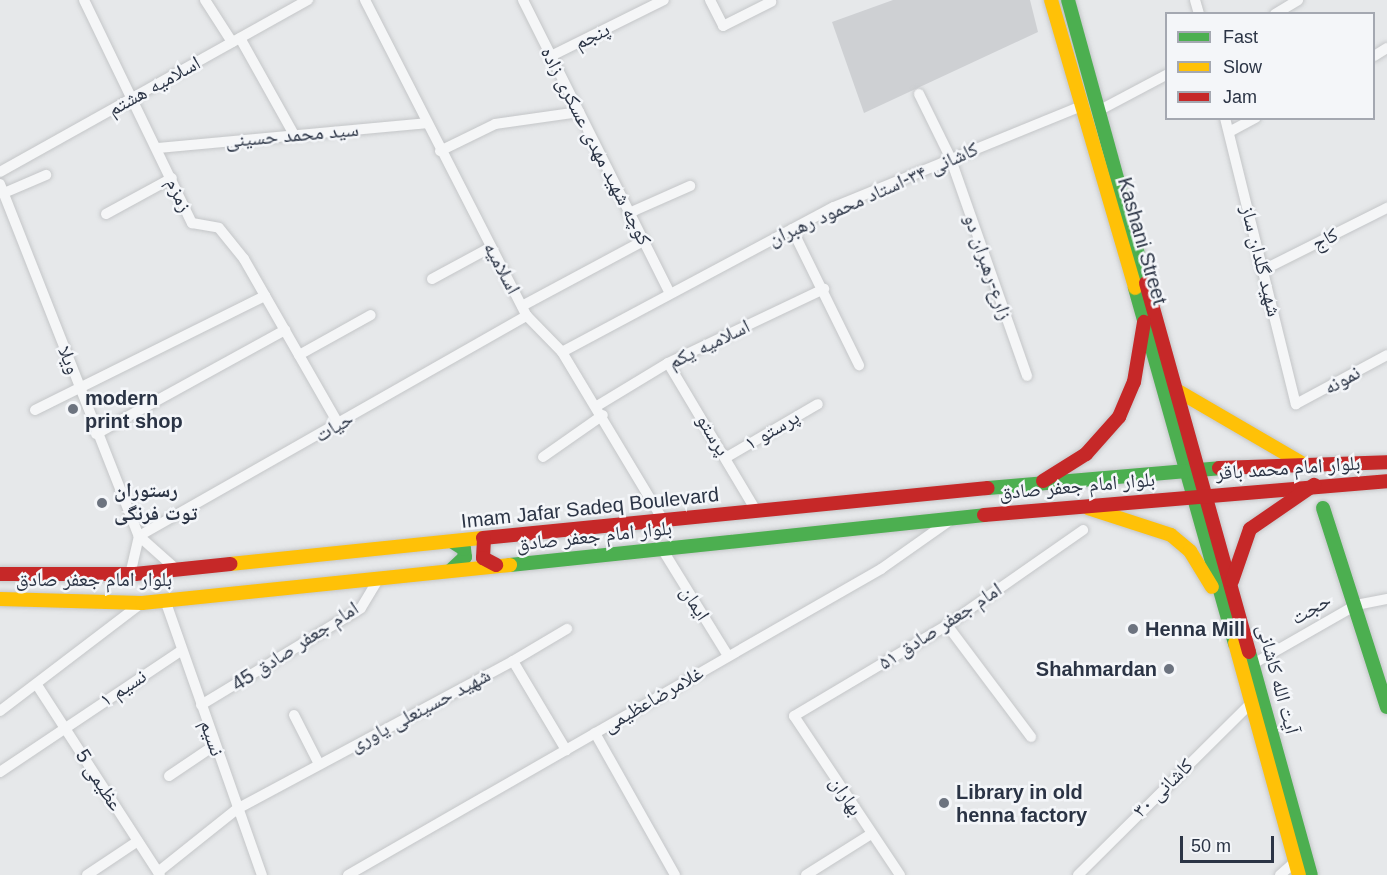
<!DOCTYPE html>
<meta charset="utf-8">
<style>
body{margin:0}
#map{position:relative;width:1387px;height:875px;overflow:hidden;background:#e6e8ea;font-family:Arial,"Noto Naskh Arabic",sans-serif}
div>[style]{position:absolute}
[style*='--x']{left:calc(var(--x)*1px);top:calc(var(--y)*1px);width:calc(var(--w)*1px);rotate:calc(var(--a)*1deg)}
.building>*{inset:0;background:#ced0d3}
.roads{filter:drop-shadow(0 0 2px #c4c6c8) drop-shadow(0 0 2px #c4c6c8)}
.street>*{height:10px;margin:-5px;padding:0 5px;transform-origin:5px;border-radius:5px;background:#f5f6f7}
.fast>*{height:14px;margin:-7px;padding:0 7px;transform-origin:7px;border-radius:7px;background:#4caf50}
.slow>*{height:14px;margin:-7px;padding:0 7px;transform-origin:7px;border-radius:7px;background:#ffc107}
.jam>*{height:14px;margin:-7px;padding:0 7px;transform-origin:7px;border-radius:7px;background:#c62828}
.dots>*{width:16px;height:16px;translate:-50% -50%;box-sizing:border-box;border:3px solid #f4f6f9;border-radius:50%}
span{translate:-50% -50%;white-space:nowrap;text-align:center;line-height:1.15;-webkit-text-stroke:5px #f4f6f9;paint-order:stroke}
.street-label{font-size:20px;color:#2b3445}
.poi-label{font-size:20px;color:#2b3445;font-weight:700}
.left{translate:0 -50%;text-align:left}
.right{translate:-100% -50%;text-align:right}
.legend{position:absolute;left:1165px;top:12px;width:210px;height:108px;box-sizing:border-box;background:#f4f6f9;border:2px solid #a4a8b1;margin:0;padding:8px 10px;list-style:none;font-size:18px;color:#2b3445}
.legend li{display:flex;align-items:center;gap:12px;height:30px}
.legend b{width:30px;border:2px solid #a4a8b1}
.scale{position:absolute;left:1180px;top:836px;width:94px;height:27px;box-sizing:border-box;border:3px solid #2b3445;border-top:0;padding-left:8px;font-size:18px;line-height:21px;white-space:nowrap;color:#2b3445;-webkit-text-stroke:4px #f4f6f9;paint-order:stroke}
</style>
<div id="map">
<div class="building">
<i style="clip-path:polygon(893px 0,1030px 0,1038px 32px,864px 113px,832px 22px)"></i>
</div>
<div class="roads">
<div class="street">
<i style="--x:84;--y:0;--w:248;--a:64.2"></i>
<i style="--x:192;--y:223;--w:27;--a:10"></i>
<i style="--x:219;--y:228;--w:40;--a:51"></i>
<i style="--x:244;--y:259;--w:191;--a:60.2"></i>
<i style="--x:205;--y:0;--w:50;--a:57.3"></i>
<i style="--x:365;--y:0;--w:355;--a:62.9"></i>
<i style="--x:527;--y:316;--w:50;--a:45.8"></i>
<i style="--x:562;--y:352;--w:196;--a:59"></i>
<i style="--x:523;--y:0;--w:326;--a:63.4"></i>
<i style="--x:710;--y:0;--w:29;--a:63"></i>
<i style="--x:723;--y:26;--w:54;--a:-26.6"></i>
<i style="--x:1195;--y:0;--w:15;--a:74"></i>
<i style="--x:1275;--y:14;--w:27;--a:-31"></i>
<i style="--x:240;--y:38;--w:109;--a:60.8"></i>
<i style="--x:551;--y:56;--w:126;--a:-26.4"></i>
<i style="--x:1374;--y:56;--w:15;--a:-32"></i>
<i style="--x:919;--y:94;--w:70;--a:63.8"></i>
<i style="--x:950;--y:157;--w:232;--a:70.6"></i>
<i style="--x:1098;--y:111;--w:77;--a:-27.9"></i>
<i style="--x:1225;--y:118;--w:295;--a:76.1"></i>
<i style="--x:1296;--y:404;--w:103;--a:-28.3"></i>
<i style="--x:1229;--y:132;--w:30;--a:-28"></i>
<i style="--x:158;--y:148;--w:269;--a:-5.3"></i>
<i style="--x:440;--y:151;--w:61;--a:-26.1"></i>
<i style="--x:495;--y:124;--w:85;--a:-8.1"></i>
<i style="--x:0;--y:172;--w:353;--a:-29.2"></i>
<i style="--x:0;--y:184;--w:378;--a:68.5"></i>
<i style="--x:139;--y:536;--w:51;--a:41.8"></i>
<i style="--x:4;--y:193;--w:46;--a:-23.2"></i>
<i style="--x:629;--y:213;--w:67;--a:-23.9"></i>
<i style="--x:106;--y:214;--w:75;--a:-28.6"></i>
<i style="--x:792;--y:229;--w:152;--a:63.8"></i>
<i style="--x:1263;--y:270;--w:139;--a:-26.6"></i>
<i style="--x:432;--y:279;--w:67;--a:-28.5"></i>
<i style="--x:522;--y:306;--w:137;--a:-28.2"></i>
<i style="--x:562;--y:352;--w:308;--a:-28.1"></i>
<i style="--x:834;--y:207;--w:268;--a:-22.2"></i>
<i style="--x:299;--y:355;--w:82;--a:-29.1"></i>
<i style="--x:668;--y:363;--w:170;--a:59.2"></i>
<i style="--x:597;--y:406;--w:83;--a:-31.2"></i>
<i style="--x:668;--y:363;--w:173;--a:-25.4"></i>
<i style="--x:35;--y:410;--w:257;--a:-26.4"></i>
<i style="--x:96;--y:434;--w:216;--a:-28.8"></i>
<i style="--x:543;--y:457;--w:73;--a:-35"></i>
<i style="--x:727;--y:457;--w:105;--a:-30.2"></i>
<i style="--x:139;--y:536;--w:446;--a:-29.6"></i>
<i style="--x:662;--y:549;--w:126;--a:58.3"></i>
<i style="--x:130;--y:575;--w:40;--a:-77"></i>
<i style="--x:165;--y:600;--w:292;--a:70.6"></i>
<i style="--x:947;--y:625;--w:140;--a:53.1"></i>
<i style="--x:513;--y:661;--w:63;--a:-30.7"></i>
<i style="--x:1253;--y:664;--w:119;--a:-29.8"></i>
<i style="--x:1356;--y:605;--w:32;--a:-11"></i>
<i style="--x:37;--y:685;--w:226;--a:57.1"></i>
<i style="--x:201;--y:705;--w:187;--a:-31.2"></i>
<i style="--x:361;--y:608;--w:35;--a:-59"></i>
<i style="--x:0;--y:711;--w:178;--a:-37.3"></i>
<i style="--x:294;--y:715;--w:55;--a:63"></i>
<i style="--x:595;--y:733;--w:163;--a:60.6"></i>
<i style="--x:0;--y:772;--w:219;--a:-33.8"></i>
<i style="--x:169;--y:776;--w:55;--a:-34"></i>
<i style="--x:158;--y:872;--w:101;--a:-38.6"></i>
<i style="--x:237;--y:809;--w:313;--a:-28.2"></i>
<i style="--x:513;--y:661;--w:104;--a:59.2"></i>
<i style="--x:87;--y:875;--w:61;--a:-33.7"></i>
<i style="--x:348;--y:875;--w:615;--a:-29.86"></i>
<i style="--x:881;--y:569;--w:87;--a:-35.2"></i>
<i style="--x:806;--y:875;--w:77;--a:-32.2"></i>
<i style="--x:900;--y:875;--w:191;--a:-123.7"></i>
<i style="--x:794;--y:716;--w:178;--a:-30.7"></i>
<i style="--x:947;--y:625;--w:166;--a:-34.9"></i>
<i style="--x:1078;--y:875;--w:244;--a:-44.8"></i>
<i style="--x:1280;--y:875;--w:20;--a:-41"></i>
</div>
<div class="fast">
<i style="--x:1068;--y:0;--w:294;--a:74.6"></i>
<i style="--x:1135;--y:288;--w:369;--a:74.3"></i>
<i style="--x:988;--y:488;--w:232;--a:-4.9"></i>
<i style="--x:1323;--y:508;--w:209;--a:72.2"></i>
<i style="--x:510;--y:565;--w:477;--a:-6"></i>
<i style="--x:451;--y:570;--w:19;--a:-43"></i>
<i style="--x:465;--y:557;--w:8;--a:-97"></i>
<i style="--x:464;--y:549;--w:13;--a:-148"></i>
<i style="--x:1249;--y:652;--w:231;--a:74.5"></i>
</div>
<div class="slow">
<i style="--x:1051;--y:0;--w:300;--a:73.7"></i>
<i style="--x:1178;--y:391;--w:149;--a:30.2"></i>
<i style="--x:1088;--y:508;--w:87;--a:18"></i>
<i style="--x:1171;--y:535;--w:25;--a:40"></i>
<i style="--x:1190;--y:551;--w:42;--a:58.6"></i>
<i style="--x:230;--y:564;--w:254;--a:-5.9"></i>
<i style="--x:0;--y:599;--w:142;--a:1.6"></i>
<i style="--x:142;--y:603;--w:370;--a:-5.9"></i>
<i style="--x:1235;--y:643;--w:241;--a:74.6"></i>
</div>
<div class="jam">
<i style="--x:1146;--y:283;--w:383;--a:74.4"></i>
<i style="--x:1219;--y:468;--w:168;--a:-2"></i>
<i style="--x:1043;--y:481;--w:51;--a:-32.1"></i>
<i style="--x:1086;--y:454;--w:50;--a:-48.3"></i>
<i style="--x:1119;--y:417;--w:38;--a:-67"></i>
<i style="--x:1134;--y:382;--w:61;--a:-80.5"></i>
<i style="--x:984;--y:515;--w:404;--a:-4.8"></i>
<i style="--x:483;--y:538;--w:507;--a:-5.65"></i>
<i style="--x:484;--y:539;--w:19;--a:93"></i>
<i style="--x:483;--y:558;--w:15;--a:28"></i>
<i style="--x:0;--y:574;--w:135;--a:0"></i>
<i style="--x:135;--y:574;--w:96;--a:-6"></i>
<i style="--x:1232;--y:581;--w:55;--a:-70.9"></i>
<i style="--x:1250;--y:529;--w:78;--a:-34.5"></i>
</div>
</div>
<div class="dots">
<i style="left:73px;top:409px;background:#6c737f"></i>
<i style="left:102px;top:503px;background:#6c737f"></i>
<i style="left:1133px;top:629px;background:#6c737f"></i>
<i style="left:1169px;top:669px;background:#6c737f"></i>
<i style="left:944px;top:803px;background:#6c737f"></i>
</div>
<div class="street-label">
<span style="left:592px;top:36px;rotate:-26deg">پنجم</span>
<span style="left:154px;top:86px;rotate:-29deg">اسلامیه هشتم</span>
<span style="left:292px;top:135px;rotate:-5deg">سید محمد حسینی</span>
<span style="left:596px;top:146px;rotate:63deg">کوچه شهید مهدی عسکری زاده</span>
<span style="left:873px;top:194px;rotate:-24deg">کاشانی ۳۴-استاد محمود رهبران</span>
<span style="left:179px;top:195px;rotate:65deg">زمزم</span>
<span style="left:1325px;top:239px;rotate:-27deg">کاج</span>
<span style="left:1142px;top:241px;rotate:74deg">Kashani Street</span>
<span style="left:1261px;top:261px;rotate:76deg">شهید گلدان ساز</span>
<span style="left:988px;top:267px;rotate:71deg">زارع-رهبران دو</span>
<span style="left:502px;top:268px;rotate:62deg">اسلامیه</span>
<span style="left:709px;top:344px;rotate:-26deg">اسلامیه یکم</span>
<span style="left:69px;top:360px;rotate:69deg">ویلا</span>
<span style="left:1342px;top:380px;rotate:-29deg">نمونه</span>
<span style="left:334px;top:427px;rotate:-30deg">حیات</span>
<span style="left:772px;top:430px;rotate:-30deg">پرستو ۱</span>
<span style="left:713px;top:435px;rotate:59deg">پرستو</span>
<span style="left:1288px;top:468px;rotate:-4deg">بلوار امام محمد باقر</span>
<span style="left:1077px;top:486px;rotate:-5deg">بلوار امام جعفر صادق</span>
<span style="left:590px;top:508px;rotate:-6deg">Imam Jafar Sadeq Boulevard</span>
<span style="left:594px;top:536px;rotate:-6deg">بلوار امام جعفر صادق</span>
<span style="left:94px;top:579px">بلوار امام جعفر صادق</span>
<span style="left:695px;top:603px;rotate:58deg">ایمان</span>
<span style="left:1311px;top:609px;rotate:-30deg">حجت</span>
<span style="left:940px;top:626px;rotate:-33deg">امام جعفر صادق ۵۱</span>
<span style="left:295px;top:646px;rotate:-33deg">امام جعفر صادق 45</span>
<span style="left:1278px;top:679px;rotate:75deg">آیت الله کاشانی</span>
<span style="left:123px;top:688px;rotate:-33deg">نسیم ۱</span>
<span style="left:653px;top:699px;rotate:-30deg">غلامرضاعظیمی</span>
<span style="left:420px;top:710px;rotate:-28deg">شهید حسینعلی یاوری</span>
<span style="left:212px;top:738px;rotate:71deg">نسیم</span>
<span style="left:99px;top:780px;rotate:57deg">عظیمی 5</span>
<span style="left:1163px;top:788px;rotate:-44deg">کاشانی ۳۰</span>
<span style="left:846px;top:796px;rotate:57deg">بهاران</span>
</div>
<div class="poi-label">
<span class="left" style="left:85px;top:410px">modern<br>print shop</span>
<span class="left" style="left:114px;top:502px">رستوران<br>توت فرنگی</span>
<span class="left" style="left:1145px;top:629px">Henna Mill</span>
<span class="right" style="left:1157px;top:669px">Shahmardan</span>
<span class="left" style="left:956px;top:804px">Library in old<br>henna factory</span>
</div>
<ul class="legend">
<li><b style="height:8px;background:#4caf50"></b>Fast</li>
<li><b style="height:8px;background:#ffc107"></b>Slow</li>
<li><b style="height:8px;background:#c62828"></b>Jam</li>
</ul>
<div class="scale">50 m</div>
</div>
